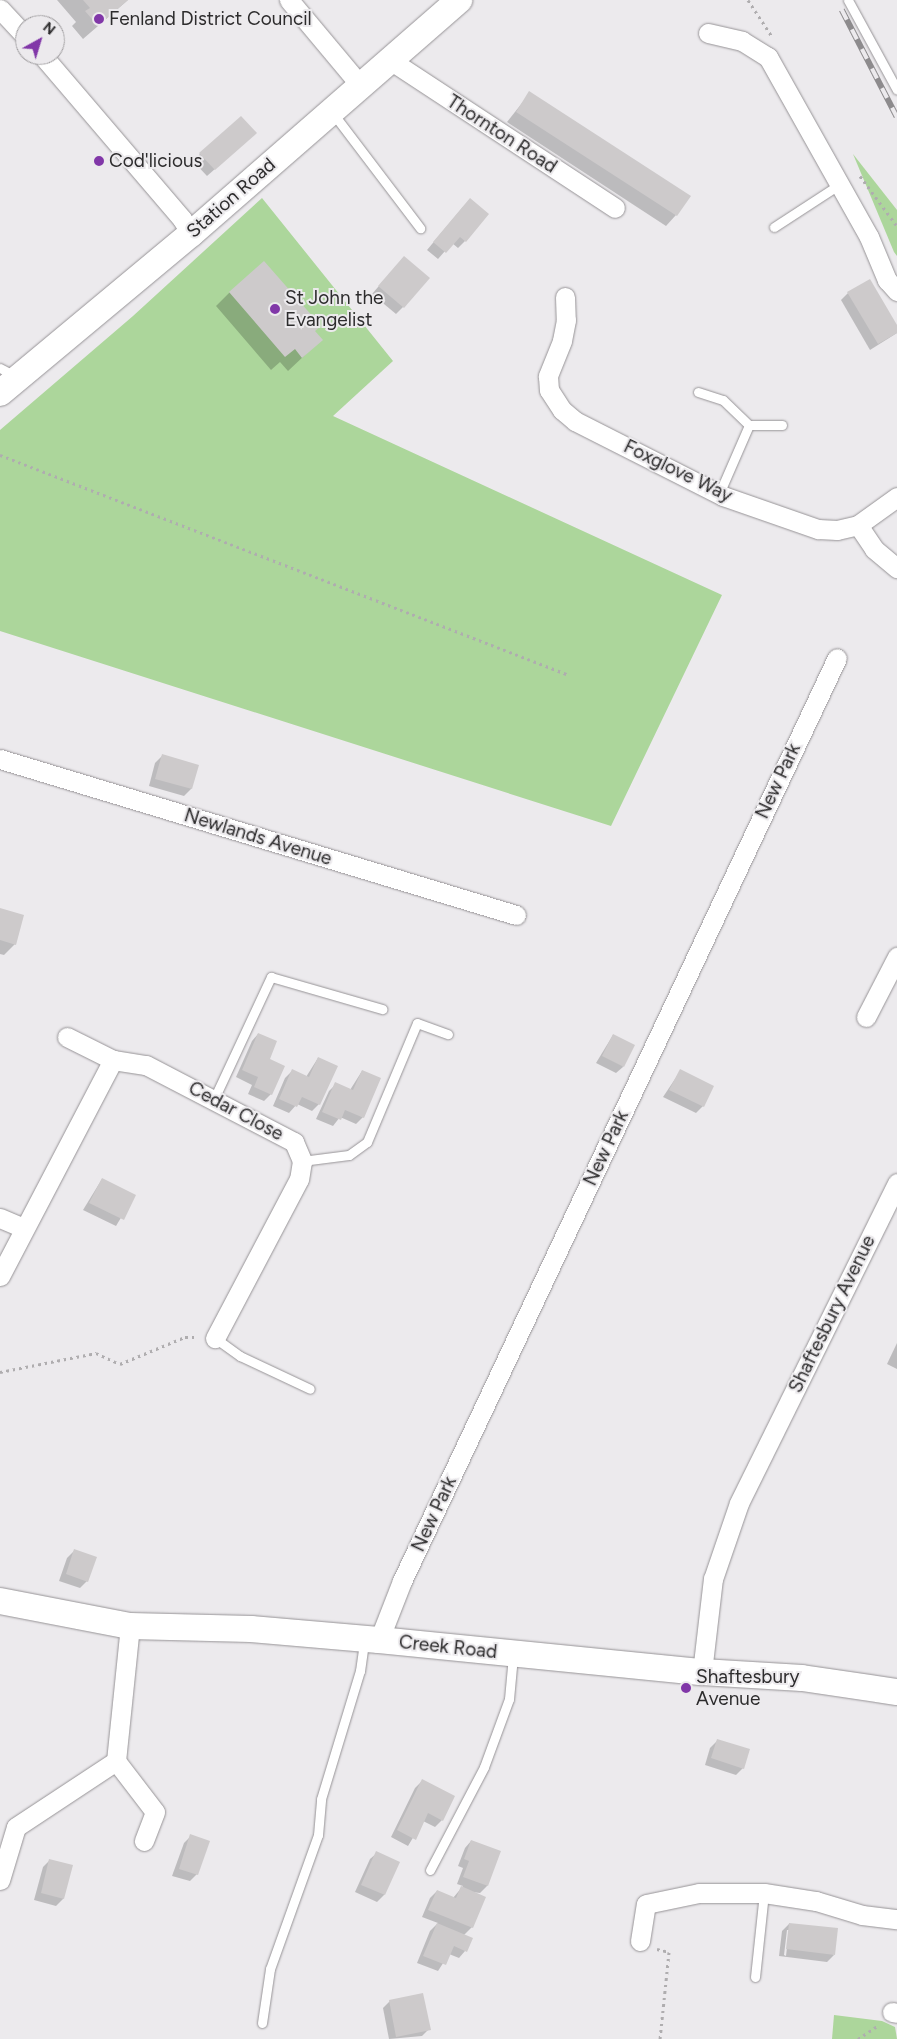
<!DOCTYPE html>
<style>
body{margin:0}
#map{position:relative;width:897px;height:2039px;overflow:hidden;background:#eceaed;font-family:Figtree,sans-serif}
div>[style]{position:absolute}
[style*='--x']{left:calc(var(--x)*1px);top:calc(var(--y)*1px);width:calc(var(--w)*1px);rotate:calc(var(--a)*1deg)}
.green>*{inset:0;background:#acd69b}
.shadow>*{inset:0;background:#0003}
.building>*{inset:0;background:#cdcacb}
.path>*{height:3px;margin-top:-1.5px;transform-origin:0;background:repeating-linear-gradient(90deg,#afadaf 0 2.5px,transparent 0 6.5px)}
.roads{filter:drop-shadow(0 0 1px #969396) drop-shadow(0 0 1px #969396)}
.lane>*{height:9px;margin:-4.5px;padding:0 4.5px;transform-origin:4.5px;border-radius:4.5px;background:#fff}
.street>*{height:19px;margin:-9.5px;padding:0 9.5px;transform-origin:9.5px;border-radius:9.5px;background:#fff}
.secondary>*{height:26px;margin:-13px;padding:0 13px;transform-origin:13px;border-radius:13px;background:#fff}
.rail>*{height:5.5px;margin-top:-2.75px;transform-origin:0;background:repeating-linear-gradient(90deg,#eceaed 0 11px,#8d8b8d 0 22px);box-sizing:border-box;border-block:1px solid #8d8b8d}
.dots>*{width:14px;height:14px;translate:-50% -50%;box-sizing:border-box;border:2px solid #eceaed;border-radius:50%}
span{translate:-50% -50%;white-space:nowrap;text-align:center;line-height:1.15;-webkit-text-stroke:4px #eceaed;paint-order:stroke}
.poi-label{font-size:19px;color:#2d2c2d}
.left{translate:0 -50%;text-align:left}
.street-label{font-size:19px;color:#2d2c2d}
.north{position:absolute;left:15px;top:15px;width:50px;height:50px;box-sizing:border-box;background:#eceaed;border:1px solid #a09ea0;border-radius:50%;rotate:39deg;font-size:14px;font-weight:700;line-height:20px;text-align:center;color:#2d2c2d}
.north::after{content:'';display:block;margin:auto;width:18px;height:22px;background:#8137a8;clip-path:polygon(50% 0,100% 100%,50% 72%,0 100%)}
</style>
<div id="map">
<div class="green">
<i style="clip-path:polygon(853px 154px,897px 210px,897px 256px,894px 252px)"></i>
<i style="clip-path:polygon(262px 198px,393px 361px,333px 416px,722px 595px,611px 826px,0 631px,0 430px,133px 316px)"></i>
<i style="clip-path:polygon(834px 2015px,882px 2021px,895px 2027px,897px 2039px,832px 2039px)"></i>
</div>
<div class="shadow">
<i style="clip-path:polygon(57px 0,128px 0,83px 39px,72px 26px,76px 22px)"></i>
<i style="clip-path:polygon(530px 93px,676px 215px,666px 226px,507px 122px)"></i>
<i style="clip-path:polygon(248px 140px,207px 176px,193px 161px,200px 154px)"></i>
<i style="clip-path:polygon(463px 207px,465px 241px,458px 248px,452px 243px,438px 259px,427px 250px)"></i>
<i style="clip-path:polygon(404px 257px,403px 307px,396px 314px,372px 294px)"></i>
<i style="clip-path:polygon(230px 292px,321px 340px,288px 371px,280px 362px,271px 370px,216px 306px)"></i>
<i style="clip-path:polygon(848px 293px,897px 327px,897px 333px,870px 350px,841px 300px)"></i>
<i style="clip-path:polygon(162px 756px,197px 766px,191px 789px,184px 796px,149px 786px,155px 763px)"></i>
<i style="clip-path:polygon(0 909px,15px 944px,4px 955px,0 954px)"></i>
<i style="clip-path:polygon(258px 1034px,268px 1060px,271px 1094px,264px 1101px,248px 1094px,252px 1085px,236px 1077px,252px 1041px)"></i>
<i style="clip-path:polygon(613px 1035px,623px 1067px,616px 1073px,596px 1063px)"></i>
<i style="clip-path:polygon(318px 1058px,319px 1104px,312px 1111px,297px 1104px,289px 1113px,273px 1106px,285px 1078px,292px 1071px,306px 1077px)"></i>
<i style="clip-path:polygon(681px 1070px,703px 1106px,696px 1113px,663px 1097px)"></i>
<i style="clip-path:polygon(362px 1071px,363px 1117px,356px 1124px,340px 1117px,333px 1126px,316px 1119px,329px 1091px,336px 1084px,350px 1090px)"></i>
<i style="clip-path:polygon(102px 1179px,134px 1196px,116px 1226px,83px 1210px)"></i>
<i style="clip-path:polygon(897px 1343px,897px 1369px,887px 1364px)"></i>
<i style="clip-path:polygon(74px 1551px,87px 1581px,80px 1588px,59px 1581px,67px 1558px)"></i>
<i style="clip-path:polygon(717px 1741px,743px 1768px,736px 1775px,705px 1765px,710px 1748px)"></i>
<i style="clip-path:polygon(422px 1781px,442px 1820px,435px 1827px,423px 1821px,408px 1846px,391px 1837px,415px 1788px)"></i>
<i style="clip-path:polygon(191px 1836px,197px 1874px,190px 1881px,172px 1876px,184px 1843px)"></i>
<i style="clip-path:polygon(471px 1841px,499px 1852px,487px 1886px,480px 1893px,472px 1892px,472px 1927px,464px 1935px,465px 1951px,459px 1958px,449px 1954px,438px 1971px,417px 1963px,430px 1931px,438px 1923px,422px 1917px,430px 1898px,437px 1891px,453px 1898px,463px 1886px,457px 1884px,463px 1868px,458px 1866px,465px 1848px)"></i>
<i style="clip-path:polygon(377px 1853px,398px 1862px,384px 1895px,377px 1902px,355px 1892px,370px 1859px)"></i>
<i style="clip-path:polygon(50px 1860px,72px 1866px,63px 1899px,56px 1906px,34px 1900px,43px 1867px)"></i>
<i style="clip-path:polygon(evenodd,789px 1924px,834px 1955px,827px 1962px,779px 1956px,782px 1931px,789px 1924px,787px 1930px,789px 1930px,786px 1956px,784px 1955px,787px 1930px)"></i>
<i style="clip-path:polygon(390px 2001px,429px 2029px,422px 2036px,389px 2039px,383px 2008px)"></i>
</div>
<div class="building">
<i style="clip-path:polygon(83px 0,128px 0,98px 26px,85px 11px,90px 8px)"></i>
<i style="clip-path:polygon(529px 91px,691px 196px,677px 216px,516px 112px)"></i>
<i style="clip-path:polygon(241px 116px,257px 133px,215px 170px,199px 153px)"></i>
<i style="clip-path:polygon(470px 198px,489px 214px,466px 242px,460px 237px,446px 253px,433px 242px)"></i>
<i style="clip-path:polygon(404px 256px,430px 278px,404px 308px,378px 286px)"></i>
<i style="clip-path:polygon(264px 261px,321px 326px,315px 331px,323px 340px,302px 358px,295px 349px,285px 357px,229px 292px)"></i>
<i style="clip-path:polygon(870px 279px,897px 325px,897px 333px,878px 344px,847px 292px)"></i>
<i style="clip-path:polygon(162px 754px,199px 765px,192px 789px,155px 779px)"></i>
<i style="clip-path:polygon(0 908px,24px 915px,16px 945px,0 940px)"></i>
<i style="clip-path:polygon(258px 1033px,277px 1041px,270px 1059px,285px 1066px,272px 1095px,254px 1087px,258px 1077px,242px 1070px)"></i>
<i style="clip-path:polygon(613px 1034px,635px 1045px,624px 1067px,602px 1056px)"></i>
<i style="clip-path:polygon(318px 1057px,338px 1066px,320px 1105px,302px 1097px,297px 1107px,279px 1099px,292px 1069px,309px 1077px)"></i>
<i style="clip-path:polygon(680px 1069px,714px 1086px,704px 1107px,669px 1090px)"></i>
<i style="clip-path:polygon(362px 1070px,381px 1078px,364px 1118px,345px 1110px,341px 1120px,322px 1112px,335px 1082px,353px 1090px)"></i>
<i style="clip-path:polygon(102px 1178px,136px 1195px,124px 1220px,89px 1203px)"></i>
<i style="clip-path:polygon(74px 1549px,97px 1557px,88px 1582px,66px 1574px)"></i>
<i style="clip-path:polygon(717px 1739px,750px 1749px,744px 1769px,711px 1758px)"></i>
<i style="clip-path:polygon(422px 1779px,455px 1796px,443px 1821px,428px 1813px,416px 1840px,397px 1830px)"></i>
<i style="clip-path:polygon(190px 1834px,210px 1841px,198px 1875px,179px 1869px)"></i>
<i style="clip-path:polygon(471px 1840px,501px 1851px,488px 1886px,463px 1877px,469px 1861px,464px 1859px)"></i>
<i style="clip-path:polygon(376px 1851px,400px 1862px,385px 1895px,361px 1885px)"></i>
<i style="clip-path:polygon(49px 1859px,73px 1865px,64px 1899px,41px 1893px)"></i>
<i style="clip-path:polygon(461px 1886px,486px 1897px,473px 1928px,428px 1910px,437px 1890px,456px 1898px)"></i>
<i style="clip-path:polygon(437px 1923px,473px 1938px,467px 1952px,454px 1946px,446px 1965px,423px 1956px)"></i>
<i style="clip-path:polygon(789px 1923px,838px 1928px,835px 1955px,786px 1949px)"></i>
<i style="clip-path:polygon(423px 1993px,431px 2030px,396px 2037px,389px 2000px)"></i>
</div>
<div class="path">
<i style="--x:748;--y:0;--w:42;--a:56.7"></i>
<i style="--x:860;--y:176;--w:62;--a:53.5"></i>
<i style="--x:0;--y:455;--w:610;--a:21.14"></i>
<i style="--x:0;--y:1372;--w:98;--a:-11.2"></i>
<i style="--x:96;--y:1353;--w:26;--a:25"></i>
<i style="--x:120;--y:1364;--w:70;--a:-22.6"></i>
<i style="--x:185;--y:1337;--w:12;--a:0"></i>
<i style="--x:657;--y:1949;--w:12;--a:14"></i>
<i style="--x:669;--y:1952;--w:87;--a:95.9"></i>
<i style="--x:858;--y:2039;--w:25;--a:-34"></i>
</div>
<div class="roads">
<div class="lane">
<i style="--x:848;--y:0;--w:102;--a:61.4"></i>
<i style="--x:332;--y:112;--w:146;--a:52.8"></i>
<i style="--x:774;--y:227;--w:79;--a:-33.1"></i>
<i style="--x:0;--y:368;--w:19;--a:28"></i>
<i style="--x:698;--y:392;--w:26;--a:18"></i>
<i style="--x:723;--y:400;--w:36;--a:44"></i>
<i style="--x:749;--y:425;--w:33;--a:0"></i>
<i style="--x:719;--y:494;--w:75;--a:-66.5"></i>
<i style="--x:214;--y:1099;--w:135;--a:-65"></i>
<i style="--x:271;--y:977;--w:116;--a:16.1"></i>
<i style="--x:302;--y:1161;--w:47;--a:-7.3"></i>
<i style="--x:349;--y:1155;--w:22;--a:-36"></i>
<i style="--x:367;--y:1142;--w:129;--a:-67.2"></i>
<i style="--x:417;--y:1023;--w:33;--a:20"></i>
<i style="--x:215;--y:1338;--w:31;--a:36"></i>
<i style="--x:240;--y:1356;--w:77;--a:25.2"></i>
<i style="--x:430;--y:1870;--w:116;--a:-62.3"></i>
<i style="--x:484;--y:1767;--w:72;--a:-69.8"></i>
<i style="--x:509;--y:1699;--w:43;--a:-84.7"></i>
<i style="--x:755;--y:1977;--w:84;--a:-83.9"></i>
<i style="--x:262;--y:2023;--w:55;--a:-81.6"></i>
<i style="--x:270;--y:1969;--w:142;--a:-70.3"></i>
<i style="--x:318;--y:1835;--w:36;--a:-85"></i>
<i style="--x:321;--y:1799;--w:134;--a:-73.1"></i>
<i style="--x:360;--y:1671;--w:30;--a:-82"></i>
</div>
<div class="street">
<i style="--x:289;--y:0;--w:111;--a:50.1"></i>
<i style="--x:0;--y:9;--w:37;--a:47"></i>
<i style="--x:708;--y:33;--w:35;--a:13"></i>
<i style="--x:742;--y:41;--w:31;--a:32"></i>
<i style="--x:768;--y:57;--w:206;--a:60.7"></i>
<i style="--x:869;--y:237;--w:47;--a:67.3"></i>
<i style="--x:887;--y:280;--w:15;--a:48"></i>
<i style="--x:42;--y:55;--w:216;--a:49.5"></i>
<i style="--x:182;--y:219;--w:17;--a:59"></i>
<i style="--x:390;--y:60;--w:269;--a:33.3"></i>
<i style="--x:565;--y:297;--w:23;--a:88"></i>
<i style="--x:566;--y:320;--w:21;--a:101"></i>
<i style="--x:562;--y:341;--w:38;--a:112"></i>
<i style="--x:548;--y:376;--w:14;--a:86"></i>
<i style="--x:549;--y:390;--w:24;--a:57"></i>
<i style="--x:562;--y:410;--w:17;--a:40"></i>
<i style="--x:575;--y:421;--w:166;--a:26.9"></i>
<i style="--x:723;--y:496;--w:101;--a:19.2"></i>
<i style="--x:818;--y:529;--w:19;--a:3"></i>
<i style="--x:837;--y:530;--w:22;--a:-13"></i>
<i style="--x:858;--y:525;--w:29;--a:56"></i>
<i style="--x:874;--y:549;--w:30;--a:40"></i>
<i style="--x:858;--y:525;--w:48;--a:-35.7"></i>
<i style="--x:0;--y:759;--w:539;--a:16.82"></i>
<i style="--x:866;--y:1017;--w:68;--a:-62.7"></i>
<i style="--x:67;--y:1037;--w:51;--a:26.6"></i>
<i style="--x:0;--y:1218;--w:25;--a:23"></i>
<i style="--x:0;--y:1276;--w:244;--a:-62.4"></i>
<i style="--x:113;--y:1060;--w:33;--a:9"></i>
<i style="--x:146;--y:1065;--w:167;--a:27.5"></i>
<i style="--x:294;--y:1142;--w:21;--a:67"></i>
<i style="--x:302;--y:1161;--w:18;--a:99"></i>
<i style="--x:299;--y:1179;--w:180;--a:117.8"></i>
<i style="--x:379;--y:1640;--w:63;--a:-68.7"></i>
<i style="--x:402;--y:1581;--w:1020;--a:-64.77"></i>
<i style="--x:702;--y:1672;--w:94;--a:-83.3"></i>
<i style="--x:713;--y:1579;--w:80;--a:-71.1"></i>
<i style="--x:739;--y:1503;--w:357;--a:-63.7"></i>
<i style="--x:116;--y:1761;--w:64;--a:52.6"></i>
<i style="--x:155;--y:1812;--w:31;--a:111"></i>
<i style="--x:0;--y:1880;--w:55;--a:-73.2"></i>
<i style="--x:16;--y:1827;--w:120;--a:-33.4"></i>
<i style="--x:116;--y:1761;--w:136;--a:-84.1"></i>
<i style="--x:640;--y:1941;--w:37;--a:-81"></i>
<i style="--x:646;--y:1904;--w:54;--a:-11.7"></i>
<i style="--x:699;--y:1893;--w:65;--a:0"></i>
<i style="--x:764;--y:1893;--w:53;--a:8.7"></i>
<i style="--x:816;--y:1901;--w:48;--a:16.9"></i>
<i style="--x:862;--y:1915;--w:35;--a:7"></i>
<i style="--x:892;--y:2012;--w:5;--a:11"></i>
</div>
<div class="secondary">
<i style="--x:0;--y:393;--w:249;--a:-39.8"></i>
<i style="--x:191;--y:234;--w:356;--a:-41.1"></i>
<i style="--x:0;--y:1601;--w:132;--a:10.9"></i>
<i style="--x:130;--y:1626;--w:121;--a:1.4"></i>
<i style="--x:251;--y:1629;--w:128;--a:4.9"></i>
<i style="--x:379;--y:1640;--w:325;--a:5.7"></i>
<i style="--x:702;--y:1672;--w:100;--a:3.4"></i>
<i style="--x:802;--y:1678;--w:96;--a:8.4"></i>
</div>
</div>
<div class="rail">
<i style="--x:842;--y:10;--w:120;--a:62.8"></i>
</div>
<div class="dots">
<i style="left:99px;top:19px;background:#8137a8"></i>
<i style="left:99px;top:161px;background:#8137a8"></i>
<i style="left:275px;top:309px;background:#8137a8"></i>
<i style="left:686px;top:1688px;background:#8137a8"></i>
</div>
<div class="poi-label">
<span class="left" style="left:109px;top:19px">Fenland District Council</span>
<span class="left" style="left:109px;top:161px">Cod'licious</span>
<span class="left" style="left:285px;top:309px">St John the<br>Evangelist</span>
<span class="left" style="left:696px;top:1688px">Shaftesbury<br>Avenue</span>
</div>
<div class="street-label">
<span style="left:502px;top:134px;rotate:33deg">Thornton Road</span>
<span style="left:231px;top:198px;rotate:-41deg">Station Road</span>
<span style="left:678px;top:471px;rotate:26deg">Foxglove Way</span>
<span style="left:778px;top:781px;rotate:-65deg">New Park</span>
<span style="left:258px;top:837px;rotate:17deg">Newlands Avenue</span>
<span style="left:236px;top:1111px;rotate:28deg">Cedar Close</span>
<span style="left:606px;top:1148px;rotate:-65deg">New Park</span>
<span style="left:832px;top:1314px;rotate:-64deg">Shaftesbury Avenue</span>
<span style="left:434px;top:1514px;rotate:-65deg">New Park</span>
<span style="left:448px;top:1647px;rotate:6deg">Creek Road</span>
</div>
<div class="north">N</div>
</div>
